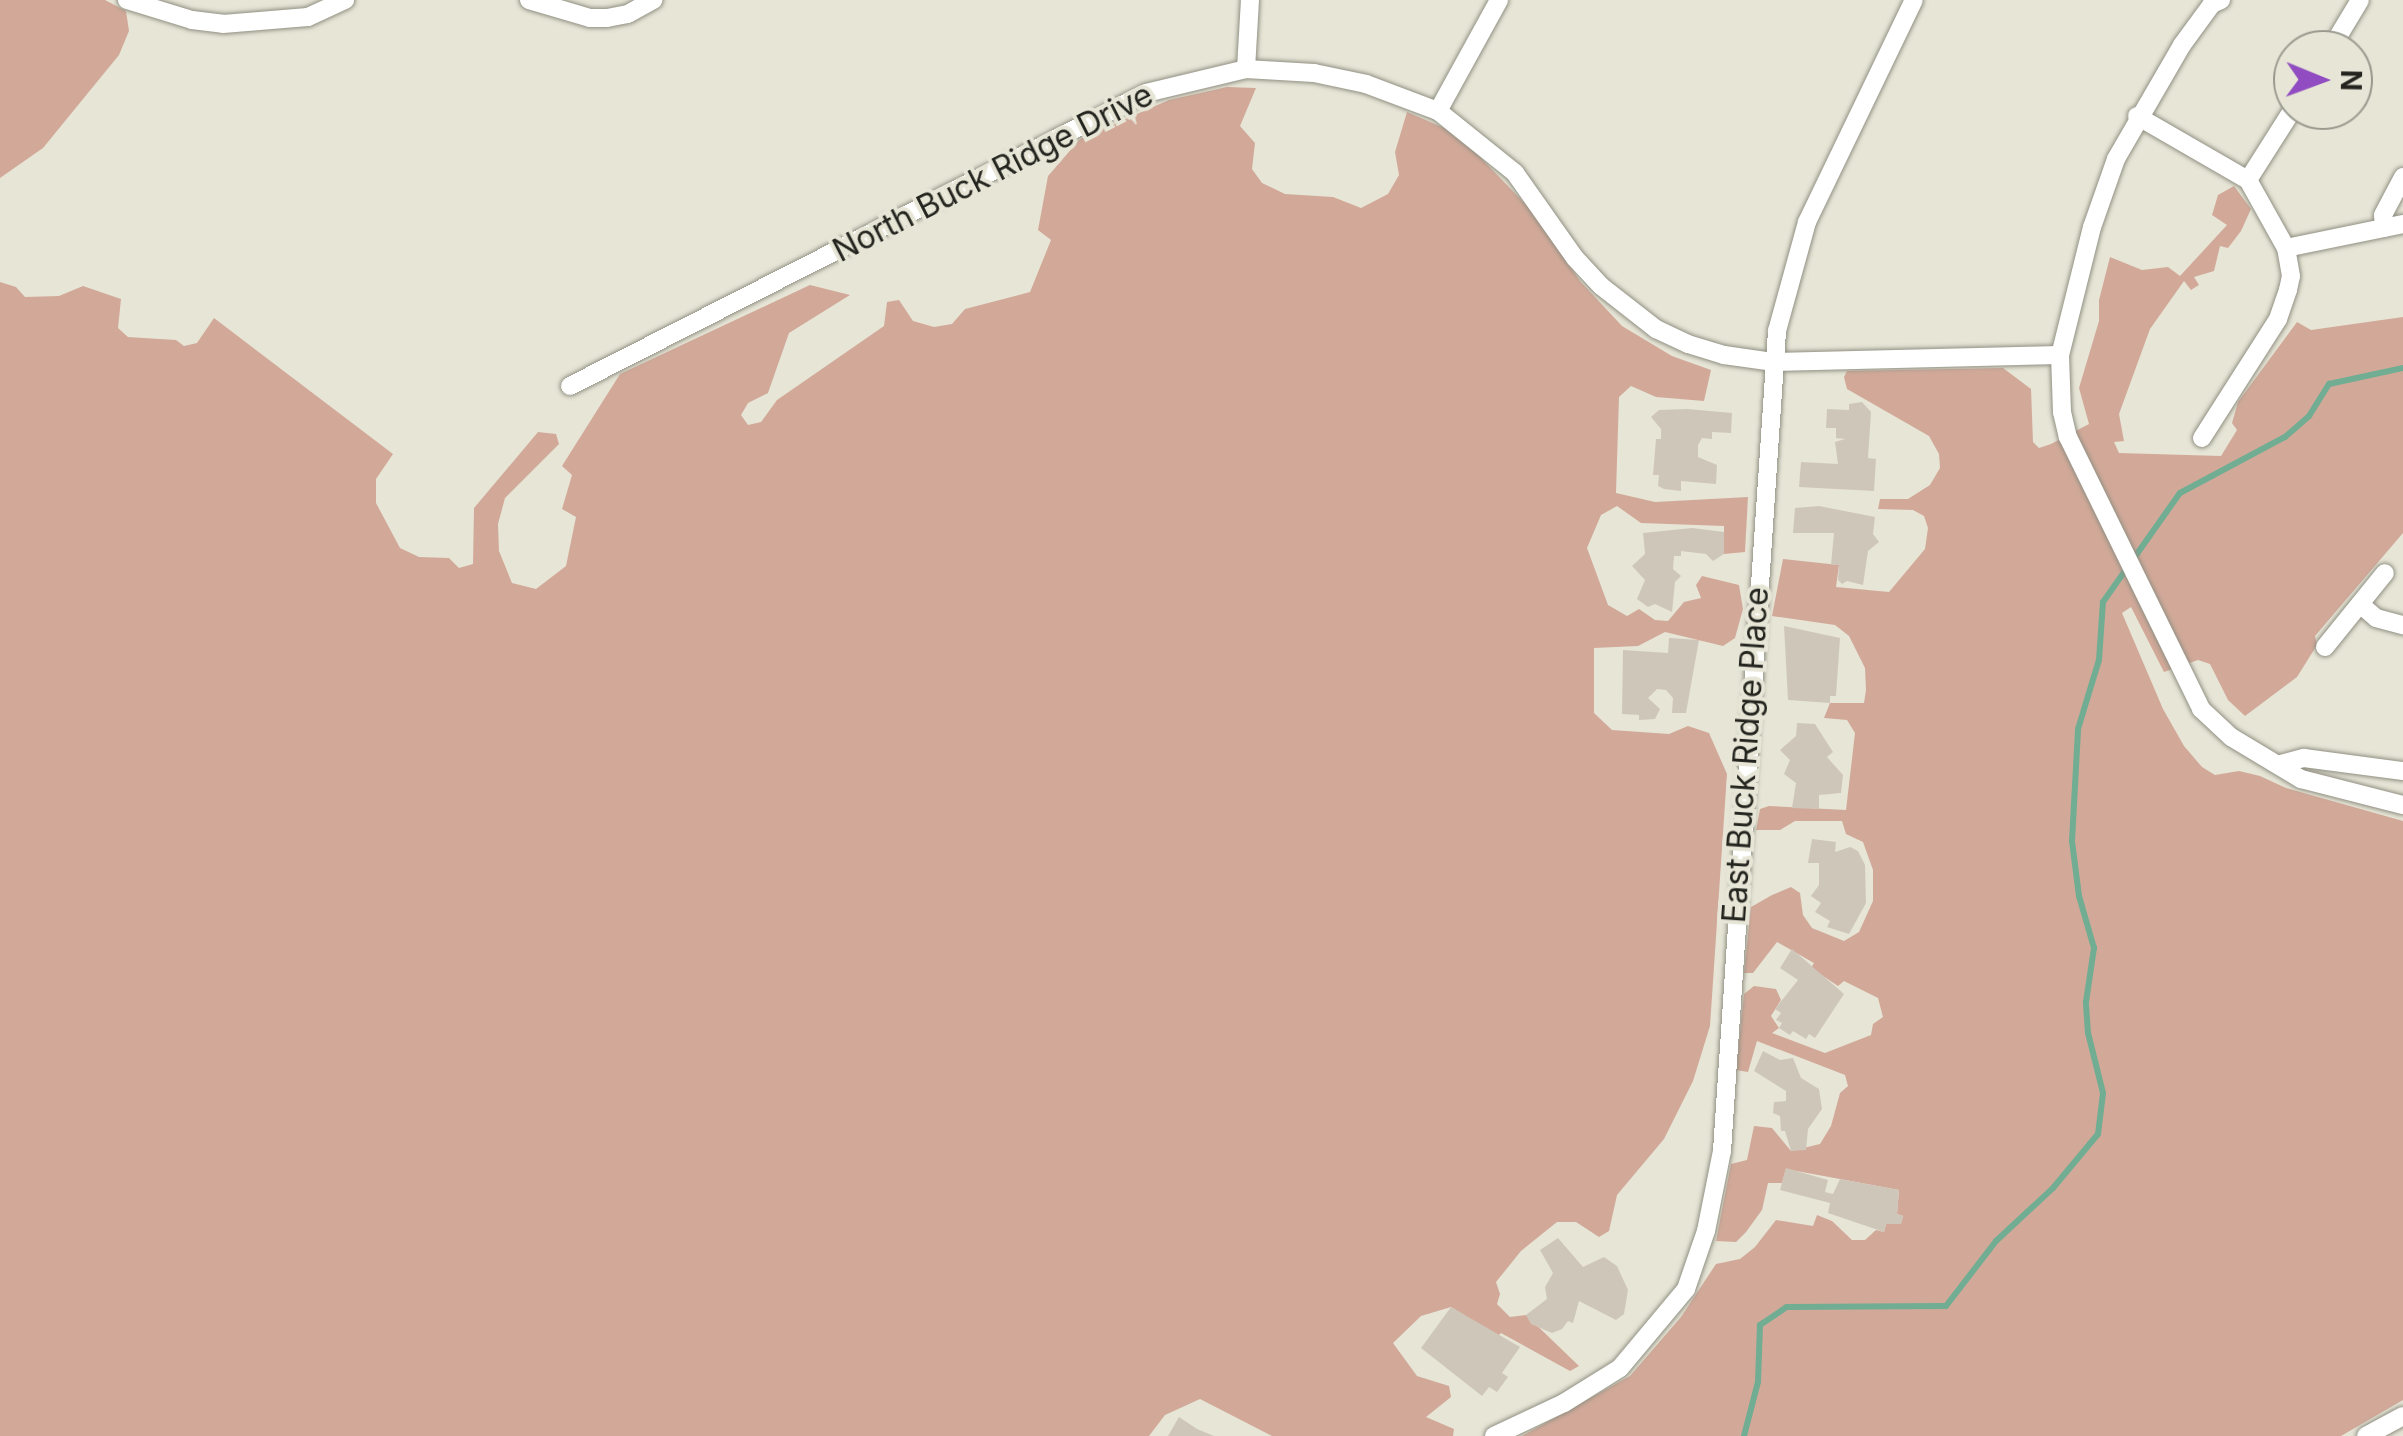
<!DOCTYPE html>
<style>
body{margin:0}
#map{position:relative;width:2403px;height:1436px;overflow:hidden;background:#e6e5d6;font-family:Inter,sans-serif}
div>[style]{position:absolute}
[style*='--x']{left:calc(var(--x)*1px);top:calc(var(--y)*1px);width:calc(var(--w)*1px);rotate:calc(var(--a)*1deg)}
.green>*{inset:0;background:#d2a999}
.stream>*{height:6px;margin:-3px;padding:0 3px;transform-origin:3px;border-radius:3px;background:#70ad93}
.building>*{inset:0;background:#cfc6ba}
.roads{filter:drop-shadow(0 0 2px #919083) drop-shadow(0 0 2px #919083)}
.minor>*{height:18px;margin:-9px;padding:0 9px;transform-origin:9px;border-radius:9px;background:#fff}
span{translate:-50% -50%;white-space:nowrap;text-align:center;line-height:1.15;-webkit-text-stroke:8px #e6e5d6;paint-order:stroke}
.street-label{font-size:32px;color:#24241f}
.north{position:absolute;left:2273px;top:30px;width:100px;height:100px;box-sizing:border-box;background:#e6e5d6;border:2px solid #98988d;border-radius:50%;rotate:91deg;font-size:28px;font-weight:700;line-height:40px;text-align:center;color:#24241f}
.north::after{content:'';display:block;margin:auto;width:35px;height:45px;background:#904cc0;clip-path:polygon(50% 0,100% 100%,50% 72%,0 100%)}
</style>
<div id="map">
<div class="green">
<i style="clip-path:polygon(0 0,105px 0,126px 11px,129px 31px,119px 55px,43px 148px,0 178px)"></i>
<i style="clip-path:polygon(1227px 87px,1256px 88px,1240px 126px,1255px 143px,1252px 169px,1262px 183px,1285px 194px,1333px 197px,1361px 208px,1388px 194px,1399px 175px,1395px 152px,1407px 112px,1444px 128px,1478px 155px,1532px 211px,1580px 281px,1622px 326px,1672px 356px,1711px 370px,1704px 401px,1656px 397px,1631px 386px,1619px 397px,1616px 493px,1655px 502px,1748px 497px,1745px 552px,1724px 554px,1724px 526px,1641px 523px,1617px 506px,1601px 515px,1587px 548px,1608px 605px,1627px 616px,1639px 609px,1655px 620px,1668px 621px,1684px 602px,1701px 598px,1696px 585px,1702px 576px,1739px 585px,1743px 609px,1735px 638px,1723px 646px,1665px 632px,1638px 646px,1594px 648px,1594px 713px,1612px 730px,1669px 734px,1688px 726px,1709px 733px,1727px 774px,1710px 1026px,1693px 1081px,1664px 1139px,1617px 1195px,1609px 1231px,1599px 1237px,1576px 1222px,1557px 1222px,1521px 1251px,1496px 1282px,1500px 1294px,1497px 1304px,1510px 1317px,1526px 1315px,1579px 1366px,1570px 1371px,1501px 1333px,1498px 1336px,1451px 1307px,1421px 1316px,1393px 1343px,1417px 1376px,1449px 1386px,1451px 1397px,1426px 1417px,1454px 1429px,1453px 1436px,1272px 1436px,1200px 1399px,1165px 1415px,1149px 1436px,0 1436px,0 282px,16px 287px,25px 297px,59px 296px,83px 286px,121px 299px,118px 328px,128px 337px,176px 340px,184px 346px,197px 343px,214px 318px,393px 454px,376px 479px,376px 503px,400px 548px,419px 557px,449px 558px,459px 568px,473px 564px,474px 508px,538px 432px,556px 434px,559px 444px,505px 498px,498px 524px,499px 551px,512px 583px,536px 589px,566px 566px,576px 517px,562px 509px,572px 475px,562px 466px,620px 374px,810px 285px,850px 295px,789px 333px,768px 393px,748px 403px,741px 415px,748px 425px,761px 422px,777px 400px,884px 326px,887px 302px,899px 300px,913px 321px,934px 327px,952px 324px,965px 309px,1030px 292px,1051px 240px,1038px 230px,1048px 176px,1080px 139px,1169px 100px)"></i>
<i style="clip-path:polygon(2234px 186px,2251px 209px,2241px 231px,2228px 248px,2220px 246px,2214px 271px,2194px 277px,2199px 285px,2191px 290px,2184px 281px,2150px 329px,2119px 414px,2124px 441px,2114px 442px,2119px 453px,2221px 456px,2237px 430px,2232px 423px,2238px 402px,2297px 322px,2311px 330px,2403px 317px,2403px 533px,2315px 636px,2317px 645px,2297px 677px,2245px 716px,2228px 700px,2210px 664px,2198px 660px,2164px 672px,2131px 607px,2122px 613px,2163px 709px,2184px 746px,2202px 767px,2215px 775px,2239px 771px,2260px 776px,2286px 788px,2403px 821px,2403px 1400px,2341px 1436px,1522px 1436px,1630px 1376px,1681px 1317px,1716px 1264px,1740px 1259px,1755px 1247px,1776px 1220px,1813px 1226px,1817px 1215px,1832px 1221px,1852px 1240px,1865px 1240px,1876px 1230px,1884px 1232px,1886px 1224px,1901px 1223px,1903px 1216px,1897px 1214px,1899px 1190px,1786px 1169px,1782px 1183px,1768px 1183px,1762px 1210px,1746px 1232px,1736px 1242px,1716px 1241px,1731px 1164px,1747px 1160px,1754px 1126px,1772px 1128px,1791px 1151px,1820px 1144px,1831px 1126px,1840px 1093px,1848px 1086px,1845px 1075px,1757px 1041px,1748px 1072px,1736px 1070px,1744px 994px,1754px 986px,1776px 989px,1781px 1000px,1771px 1016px,1779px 1028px,1772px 1033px,1825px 1053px,1871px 1035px,1873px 1024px,1883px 1017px,1878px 998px,1844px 981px,1838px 986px,1811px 968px,1814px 963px,1777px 942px,1753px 973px,1744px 973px,1751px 907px,1772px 895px,1791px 887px,1800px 893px,1803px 915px,1812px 928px,1844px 941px,1859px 932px,1873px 901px,1873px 870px,1863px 842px,1846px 834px,1842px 821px,1795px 821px,1780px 830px,1756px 830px,1760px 809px,1769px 806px,1846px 810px,1855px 733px,1847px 720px,1824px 718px,1830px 703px,1864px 703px,1866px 690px,1865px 668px,1849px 636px,1835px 625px,1772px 616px,1783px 559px,1839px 565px,1836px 587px,1889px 592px,1925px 549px,1928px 528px,1924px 516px,1913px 510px,1878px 509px,1880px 499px,1908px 499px,1930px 485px,1940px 468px,1939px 454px,1929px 436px,1847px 389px,1844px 377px,1847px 371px,2003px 368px,2031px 389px,2033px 442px,2039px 448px,2051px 444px,2089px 424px,2079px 388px,2099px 321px,2099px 300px,2110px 257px,2142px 270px,2168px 267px,2180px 276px,2227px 225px,2212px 215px,2218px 195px)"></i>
</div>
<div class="stream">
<i style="--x:1744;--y:1436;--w:56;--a:-75.5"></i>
<i style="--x:1758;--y:1382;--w:57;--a:-88"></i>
<i style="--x:1760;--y:1325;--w:32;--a:-34"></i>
<i style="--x:1787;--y:1307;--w:159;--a:-0.4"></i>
<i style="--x:1946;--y:1306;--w:82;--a:-52.4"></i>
<i style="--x:1996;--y:1241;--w:78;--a:-42.9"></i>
<i style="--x:2053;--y:1188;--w:70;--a:-50.2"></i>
<i style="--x:2098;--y:1134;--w:41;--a:-83"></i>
<i style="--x:2103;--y:1093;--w:62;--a:-104"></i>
<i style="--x:2088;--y:1033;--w:31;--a:-94"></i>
<i style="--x:2086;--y:1002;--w:55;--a:-81.6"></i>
<i style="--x:2094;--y:948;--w:54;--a:-106.1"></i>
<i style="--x:2079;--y:896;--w:55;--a:-97.3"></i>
<i style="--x:2072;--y:841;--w:112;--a:-86.9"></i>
<i style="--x:2078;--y:729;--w:72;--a:-73.1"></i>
<i style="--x:2099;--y:660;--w:58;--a:-86.1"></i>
<i style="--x:2103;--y:602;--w:133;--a:-54.8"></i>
<i style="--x:2180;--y:493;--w:119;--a:-28.1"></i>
<i style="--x:2285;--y:437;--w:32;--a:-41"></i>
<i style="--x:2309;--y:416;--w:38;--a:-58"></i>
<i style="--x:2329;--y:384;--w:76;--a:-12.2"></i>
</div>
<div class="building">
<i style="clip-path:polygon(1862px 402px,1871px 412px,1868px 458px,1876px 459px,1874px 491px,1799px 487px,1801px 462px,1838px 464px,1835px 442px,1845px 439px,1836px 438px,1836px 428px,1826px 428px,1827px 409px,1849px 410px,1849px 404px)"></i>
<i style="clip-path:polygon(1687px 409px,1732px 413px,1731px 433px,1712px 432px,1712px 439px,1702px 438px,1698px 445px,1698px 457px,1717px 465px,1716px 484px,1681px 481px,1681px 491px,1664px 489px,1658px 486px,1659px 475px,1653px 475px,1656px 439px,1661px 439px,1661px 429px,1651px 417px,1659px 410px)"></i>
<i style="clip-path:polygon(1819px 506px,1875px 517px,1873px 534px,1879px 542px,1868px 551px,1863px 585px,1847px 581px,1842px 584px,1838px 580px,1839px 565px,1831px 565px,1834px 533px,1793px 533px,1795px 508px)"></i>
<i style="clip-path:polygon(1692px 528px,1724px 532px,1724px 554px,1713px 561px,1706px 554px,1681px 551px,1681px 556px,1674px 556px,1673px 569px,1681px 576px,1675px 582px,1672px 612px,1655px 604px,1648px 607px,1637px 599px,1645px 580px,1632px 566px,1645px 554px,1643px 533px)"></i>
<i style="clip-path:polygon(1784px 626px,1840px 638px,1836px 696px,1830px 696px,1830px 703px,1788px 700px)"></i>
<i style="clip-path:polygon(1669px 638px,1699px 640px,1686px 713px,1672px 713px,1673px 698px,1666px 690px,1657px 689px,1648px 698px,1660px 709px,1655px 719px,1639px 720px,1639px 715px,1622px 714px,1623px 650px,1668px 653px)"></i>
<i style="clip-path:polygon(1797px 723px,1815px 724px,1833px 752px,1827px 757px,1843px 775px,1841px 793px,1819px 795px,1819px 809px,1792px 808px,1796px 783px,1784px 774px,1790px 760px,1780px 750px,1796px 736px)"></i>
<i style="clip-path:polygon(1812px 839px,1836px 842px,1835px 852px,1850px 847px,1858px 851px,1865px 865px,1866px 903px,1849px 934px,1827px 927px,1830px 921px,1815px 912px,1821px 903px,1811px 896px,1819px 885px,1819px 863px,1808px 863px)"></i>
<i style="clip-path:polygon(1792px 949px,1844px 994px,1815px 1038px,1809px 1034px,1806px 1039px,1793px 1031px,1790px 1035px,1779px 1028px,1782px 1023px,1776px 1020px,1781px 1013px,1775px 1009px,1798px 980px,1780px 968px)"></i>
<i style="clip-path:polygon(1763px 1051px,1780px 1060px,1793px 1058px,1801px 1078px,1819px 1089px,1822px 1109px,1808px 1129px,1806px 1150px,1791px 1151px,1785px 1131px,1781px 1131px,1780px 1116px,1773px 1113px,1774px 1102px,1786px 1101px,1786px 1091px,1754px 1071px)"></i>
<i style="clip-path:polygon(1786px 1168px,1828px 1180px,1825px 1192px,1833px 1194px,1840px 1179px,1899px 1190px,1897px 1214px,1903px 1216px,1901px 1224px,1886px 1224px,1884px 1232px,1828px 1213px,1830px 1203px,1780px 1190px)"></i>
<i style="clip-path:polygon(1558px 1238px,1583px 1267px,1604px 1257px,1617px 1266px,1628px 1290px,1624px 1314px,1616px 1320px,1579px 1301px,1573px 1323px,1568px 1321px,1562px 1329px,1552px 1333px,1531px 1324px,1526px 1315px,1547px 1299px,1545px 1287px,1553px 1273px,1540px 1250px)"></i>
<i style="clip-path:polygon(1451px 1307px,1520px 1347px,1502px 1373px,1508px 1377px,1497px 1392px,1489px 1387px,1482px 1396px,1421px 1348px)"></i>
<i style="clip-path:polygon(1179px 1417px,1197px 1429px,1214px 1436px,1168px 1436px)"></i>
</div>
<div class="roads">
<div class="minor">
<i style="--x:127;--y:0;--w:68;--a:17.1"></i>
<i style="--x:192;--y:20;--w:31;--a:7"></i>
<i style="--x:223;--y:24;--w:85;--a:-4.7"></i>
<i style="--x:308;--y:17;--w:41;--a:-24.7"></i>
<i style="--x:529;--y:0;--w:64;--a:16.4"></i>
<i style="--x:590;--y:18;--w:17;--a:0"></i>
<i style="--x:607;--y:18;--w:21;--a:-11"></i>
<i style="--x:628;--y:14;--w:29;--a:-29"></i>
<i style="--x:2221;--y:0;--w:10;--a:156"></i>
<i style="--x:2212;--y:4;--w:51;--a:126.2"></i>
<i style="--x:2182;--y:45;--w:132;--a:120.1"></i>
<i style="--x:2116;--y:159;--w:72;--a:109.4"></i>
<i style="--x:2092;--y:227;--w:132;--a:104"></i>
<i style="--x:2060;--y:355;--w:57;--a:88"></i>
<i style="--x:2062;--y:412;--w:26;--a:77"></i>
<i style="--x:2068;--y:437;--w:303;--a:63.9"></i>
<i style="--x:2201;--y:709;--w:41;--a:43"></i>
<i style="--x:2231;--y:737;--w:82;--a:31"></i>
<i style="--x:2301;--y:779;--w:105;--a:14.3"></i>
<i style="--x:2330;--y:50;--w:58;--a:-59"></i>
<i style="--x:1246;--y:69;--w:69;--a:-86.7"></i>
<i style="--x:1438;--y:111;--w:127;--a:-61.2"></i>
<i style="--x:2137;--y:116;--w:128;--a:30"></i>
<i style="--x:2384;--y:228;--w:13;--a:-94"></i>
<i style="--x:2383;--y:215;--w:43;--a:-62.2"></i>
<i style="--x:2286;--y:248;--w:119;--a:-11.6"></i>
<i style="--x:570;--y:386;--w:646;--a:-26.96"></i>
<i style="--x:1146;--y:93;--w:103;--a:-13.5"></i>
<i style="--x:1246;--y:69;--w:68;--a:3.4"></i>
<i style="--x:1314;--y:73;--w:53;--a:11.9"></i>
<i style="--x:1366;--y:84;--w:77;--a:20.6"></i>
<i style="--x:1438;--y:111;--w:99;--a:38.8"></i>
<i style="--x:1515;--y:173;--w:104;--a:54.8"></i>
<i style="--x:1575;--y:258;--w:38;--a:47"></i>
<i style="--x:1601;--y:286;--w:70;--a:38"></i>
<i style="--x:1656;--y:329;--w:35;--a:25"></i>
<i style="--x:1688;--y:344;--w:38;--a:17"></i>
<i style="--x:1724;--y:355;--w:49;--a:8.1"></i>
<i style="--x:1773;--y:362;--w:287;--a:-1.4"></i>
<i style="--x:2202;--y:438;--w:141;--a:-57.4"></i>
<i style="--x:2278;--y:319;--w:31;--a:-71"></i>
<i style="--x:2288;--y:290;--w:14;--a:-78"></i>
<i style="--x:2291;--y:276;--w:28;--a:-100"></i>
<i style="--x:2286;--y:248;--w:78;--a:-119.2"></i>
<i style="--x:2248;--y:180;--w:84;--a:-57.6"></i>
<i style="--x:2360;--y:604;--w:21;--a:41"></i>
<i style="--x:2376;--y:618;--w:28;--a:15"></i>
<i style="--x:2325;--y:647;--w:95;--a:-51"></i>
<i style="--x:2281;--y:764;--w:24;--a:-15"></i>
<i style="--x:2304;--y:758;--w:100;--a:7.5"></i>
<i style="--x:1494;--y:1436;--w:77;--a:-25.2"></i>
<i style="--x:1564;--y:1403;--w:66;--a:-32"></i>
<i style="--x:1620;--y:1368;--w:103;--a:-50.1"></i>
<i style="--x:1686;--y:1289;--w:61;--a:-71"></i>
<i style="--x:1706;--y:1231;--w:82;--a:-78.7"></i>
<i style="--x:1722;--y:1151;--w:822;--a:-86.16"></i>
<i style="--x:1777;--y:331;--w:113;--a:-74.6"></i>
<i style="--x:1807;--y:222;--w:246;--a:-64.3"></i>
<i style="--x:2366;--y:1436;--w:42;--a:-28.4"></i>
</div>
</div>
<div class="street-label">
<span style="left:993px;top:173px;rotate:-27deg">North Buck Ridge Drive</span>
<span style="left:1746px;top:755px;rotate:-86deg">East Buck Ridge Place</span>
</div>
<div class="north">N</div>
</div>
